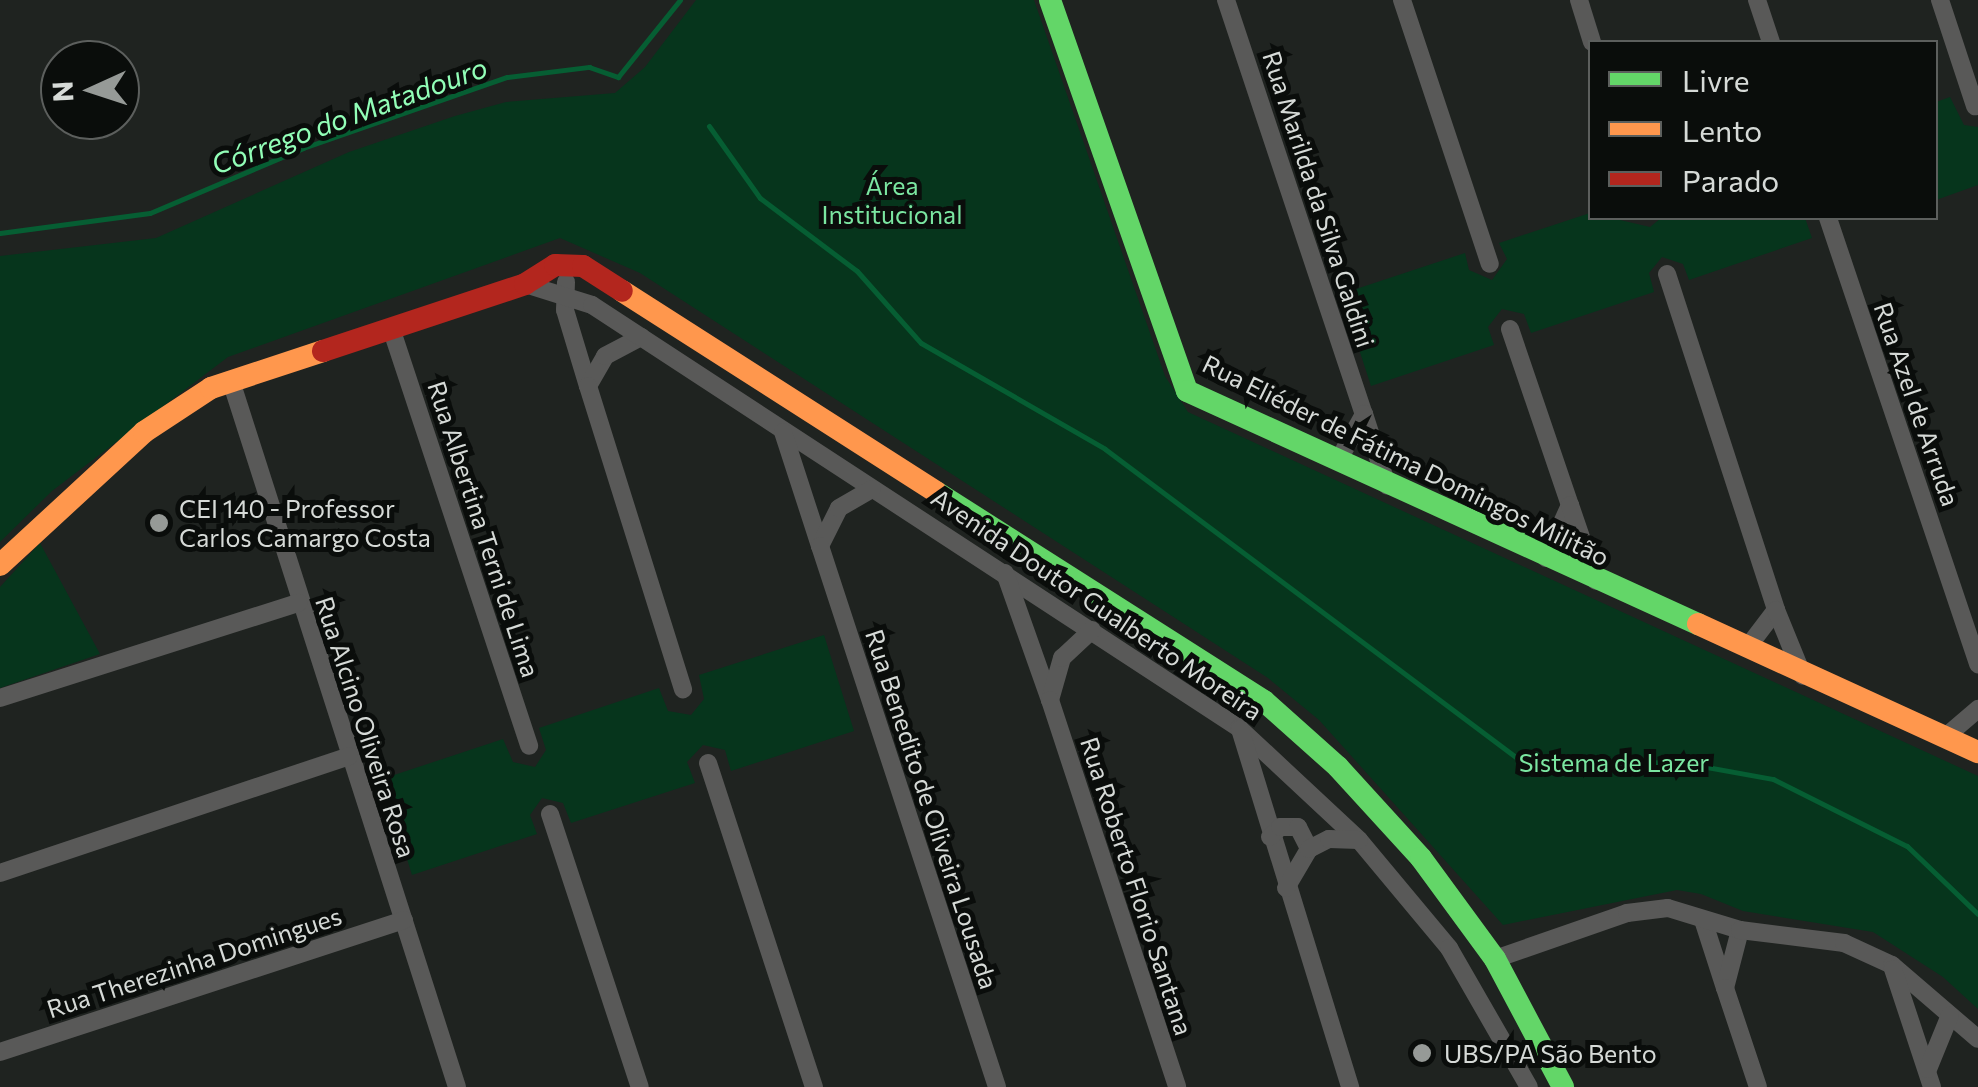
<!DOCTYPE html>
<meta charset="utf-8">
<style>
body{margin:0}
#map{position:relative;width:1978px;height:1087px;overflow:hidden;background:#1f2320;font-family:Commissioner,sans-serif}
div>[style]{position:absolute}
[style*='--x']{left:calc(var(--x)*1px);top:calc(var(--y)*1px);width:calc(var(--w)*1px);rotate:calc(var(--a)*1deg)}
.green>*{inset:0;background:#06351c}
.stream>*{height:5px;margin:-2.5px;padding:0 2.5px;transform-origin:2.5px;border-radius:2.5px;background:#065e33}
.street>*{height:18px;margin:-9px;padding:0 9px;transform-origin:9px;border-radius:9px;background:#595958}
.fast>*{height:22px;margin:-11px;padding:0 11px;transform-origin:11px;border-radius:11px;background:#63d668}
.slow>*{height:22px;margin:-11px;padding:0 11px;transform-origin:11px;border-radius:11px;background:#ff974d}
.jam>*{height:22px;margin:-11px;padding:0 11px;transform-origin:11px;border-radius:11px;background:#b3261e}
.dots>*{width:28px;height:28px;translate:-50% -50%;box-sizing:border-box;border:5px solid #0a0d0b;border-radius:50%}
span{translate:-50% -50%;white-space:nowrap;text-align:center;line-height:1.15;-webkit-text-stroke:10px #0a0d0b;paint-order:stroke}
.park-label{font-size:25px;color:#7be6a1}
.street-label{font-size:25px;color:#d6dad7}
.poi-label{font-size:25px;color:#d6dad7}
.left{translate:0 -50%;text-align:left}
.water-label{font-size:28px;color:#92feb7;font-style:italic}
.legend{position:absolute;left:1588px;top:40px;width:350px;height:180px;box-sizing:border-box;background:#0a0d0b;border:2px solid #5c5f5d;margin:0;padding:12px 18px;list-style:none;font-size:30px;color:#d6dad7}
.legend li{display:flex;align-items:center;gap:20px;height:50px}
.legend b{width:50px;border:2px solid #5c5f5d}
.north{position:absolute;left:40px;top:40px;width:100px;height:100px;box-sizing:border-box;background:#0a0d0b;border:2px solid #5c5f5d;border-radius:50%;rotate:267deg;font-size:28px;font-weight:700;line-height:40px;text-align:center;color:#d6dad7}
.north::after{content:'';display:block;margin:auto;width:35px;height:45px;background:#969a97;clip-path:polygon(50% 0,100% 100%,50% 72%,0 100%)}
</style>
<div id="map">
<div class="green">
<i style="clip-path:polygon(696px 0,1034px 0,1165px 376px,1188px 412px,1978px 776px,1978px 1009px,1943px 977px,1873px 932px,1743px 911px,1701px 894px,1677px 890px,1503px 925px,1319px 720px,1268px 678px,640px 273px,560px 238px,228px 357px,52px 491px,0 542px,0 256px,156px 238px,349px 152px,455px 116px,506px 102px,615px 93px,645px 67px)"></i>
<i style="clip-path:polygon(1950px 97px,1964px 125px,1978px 127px,1978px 185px,1936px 200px,1936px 102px)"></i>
<i style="clip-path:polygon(1590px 213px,1650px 227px,1661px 218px,1805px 218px,1812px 238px,1689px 280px,1683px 264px,1662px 257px,1649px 273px,1654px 292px,1531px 333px,1524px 314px,1502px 309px,1488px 327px,1494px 345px,1371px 386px,1341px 294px,1465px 253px,1469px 270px,1492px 280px,1507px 259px,1499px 243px)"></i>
<i style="clip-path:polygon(40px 543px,100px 654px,0 688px,0 587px)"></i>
<i style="clip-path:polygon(824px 635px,854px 731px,731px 771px,725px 750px,703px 745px,687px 762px,695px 783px,571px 823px,563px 803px,542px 798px,530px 815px,537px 834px,412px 875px,382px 779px,503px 739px,513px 762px,535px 767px,546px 750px,539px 728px,659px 688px,668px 711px,691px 715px,704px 699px,699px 675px)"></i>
</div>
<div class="stream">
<i style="--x:709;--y:126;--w:88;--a:54.7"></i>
<i style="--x:760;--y:198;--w:121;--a:37"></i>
<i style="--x:857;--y:271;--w:96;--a:48.4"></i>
<i style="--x:921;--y:343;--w:212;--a:29.9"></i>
<i style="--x:1105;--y:449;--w:525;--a:36.87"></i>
<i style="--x:1525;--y:764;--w:154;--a:-0.7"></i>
<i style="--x:1679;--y:762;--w:96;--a:10.3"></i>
<i style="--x:1773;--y:779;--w:150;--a:26.6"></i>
<i style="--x:1907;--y:846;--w:98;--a:43.8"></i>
<i style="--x:0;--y:233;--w:151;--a:-7.6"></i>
<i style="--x:150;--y:213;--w:166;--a:-23"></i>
<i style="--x:303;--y:148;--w:216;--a:-19.2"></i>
<i style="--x:507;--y:77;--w:83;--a:-7"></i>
<i style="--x:589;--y:67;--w:31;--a:19"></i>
<i style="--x:618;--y:77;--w:99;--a:-51.2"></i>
</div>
<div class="street">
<i style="--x:1226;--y:0;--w:436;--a:71.6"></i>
<i style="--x:1402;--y:0;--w:278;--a:71.6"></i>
<i style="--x:1579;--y:0;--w:44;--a:72.8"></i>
<i style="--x:1757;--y:0;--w:44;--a:71.6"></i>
<i style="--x:1940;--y:0;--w:112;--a:71.7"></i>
<i style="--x:1828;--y:218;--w:471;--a:71.4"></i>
<i style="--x:1667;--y:274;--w:353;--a:72"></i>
<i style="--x:566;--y:282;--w:28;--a:92"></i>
<i style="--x:565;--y:310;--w:79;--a:73.2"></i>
<i style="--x:588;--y:386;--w:34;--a:-60"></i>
<i style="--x:605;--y:356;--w:41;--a:-27.8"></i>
<i style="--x:525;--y:284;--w:70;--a:17.4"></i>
<i style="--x:592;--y:305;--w:773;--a:33.18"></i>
<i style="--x:1239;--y:728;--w:164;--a:43"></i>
<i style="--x:1359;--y:840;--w:141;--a:50.2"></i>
<i style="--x:1449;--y:948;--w:160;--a:60.1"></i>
<i style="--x:391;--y:328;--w:440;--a:71.7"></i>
<i style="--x:1510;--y:329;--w:186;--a:71.2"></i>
<i style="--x:231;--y:381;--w:741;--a:72.25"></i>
<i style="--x:588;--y:386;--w:318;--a:72.6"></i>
<i style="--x:783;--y:432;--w:120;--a:72"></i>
<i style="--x:820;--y:546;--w:42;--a:-63.4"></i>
<i style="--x:839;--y:508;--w:38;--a:-30"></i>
<i style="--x:1338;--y:461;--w:54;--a:-61"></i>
<i style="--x:1364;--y:414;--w:75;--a:72.1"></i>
<i style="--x:820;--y:546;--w:569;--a:71.88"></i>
<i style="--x:1546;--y:558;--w:58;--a:-65.6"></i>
<i style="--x:1570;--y:505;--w:80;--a:71.1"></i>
<i style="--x:1005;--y:573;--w:135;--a:70.5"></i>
<i style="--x:1050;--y:700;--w:44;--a:-74.1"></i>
<i style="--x:1062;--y:658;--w:41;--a:-43"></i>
<i style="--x:1747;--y:648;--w:48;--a:-52.7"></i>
<i style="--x:1776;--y:610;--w:71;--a:67.8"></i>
<i style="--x:0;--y:698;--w:313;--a:-17.7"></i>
<i style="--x:1050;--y:700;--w:407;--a:71.8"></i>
<i style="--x:1240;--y:729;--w:375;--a:72.9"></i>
<i style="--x:1944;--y:738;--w:45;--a:-40.5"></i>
<i style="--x:708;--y:763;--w:341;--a:71.9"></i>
<i style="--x:550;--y:814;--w:287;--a:71.8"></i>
<i style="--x:1270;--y:837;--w:14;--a:-45"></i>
<i style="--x:1280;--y:827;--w:18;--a:0"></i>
<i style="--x:1298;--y:827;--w:25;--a:63"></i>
<i style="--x:0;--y:873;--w:368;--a:-18.5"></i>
<i style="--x:1286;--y:888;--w:45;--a:-59.5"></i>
<i style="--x:1309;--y:849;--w:22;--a:-27"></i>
<i style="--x:1329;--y:839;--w:30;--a:2"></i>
<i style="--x:1704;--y:923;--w:68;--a:72.1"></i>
<i style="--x:1725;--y:988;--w:60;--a:-75.5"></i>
<i style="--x:1495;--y:959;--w:140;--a:-19.2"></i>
<i style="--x:1627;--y:913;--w:41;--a:-7"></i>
<i style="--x:1668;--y:908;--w:75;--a:17"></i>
<i style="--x:1740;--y:930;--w:105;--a:7.1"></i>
<i style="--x:1844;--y:943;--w:53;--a:24.6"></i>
<i style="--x:1892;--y:965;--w:113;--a:40.7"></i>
<i style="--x:1893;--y:969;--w:124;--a:71.7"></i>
<i style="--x:1725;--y:988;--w:104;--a:71.6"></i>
<i style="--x:0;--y:1052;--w:425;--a:-18.1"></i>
<i style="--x:1928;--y:1069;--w:58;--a:-67.8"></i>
</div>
<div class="fast">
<i style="--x:1050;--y:0;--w:414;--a:70.7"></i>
<i style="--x:1187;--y:391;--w:562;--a:24.51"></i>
<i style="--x:936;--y:492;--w:389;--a:32.5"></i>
<i style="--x:1264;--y:701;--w:99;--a:41.7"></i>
<i style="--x:1338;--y:767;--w:123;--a:47.6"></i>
<i style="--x:1421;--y:858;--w:125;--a:53.8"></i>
<i style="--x:1495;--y:959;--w:145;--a:62"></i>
</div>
<div class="slow">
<i style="--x:622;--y:291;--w:373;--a:32.6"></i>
<i style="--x:0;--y:565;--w:196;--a:-42.7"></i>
<i style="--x:144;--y:432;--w:80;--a:-33.3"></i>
<i style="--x:211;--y:388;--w:118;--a:-18.3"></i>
<i style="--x:1698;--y:624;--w:308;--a:24.6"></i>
</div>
<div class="jam">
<i style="--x:323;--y:351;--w:213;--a:-18.3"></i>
<i style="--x:525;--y:284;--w:36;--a:-32"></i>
<i style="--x:555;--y:265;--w:28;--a:2"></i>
<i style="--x:583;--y:266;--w:46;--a:32.7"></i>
</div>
<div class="dots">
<i style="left:159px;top:523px;background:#969a97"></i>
<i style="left:1422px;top:1053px;background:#969a97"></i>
</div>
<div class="park-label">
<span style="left:892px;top:200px">Área<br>Institucional</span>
<span style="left:1614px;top:762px">Sistema de Lazer</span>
</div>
<div class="street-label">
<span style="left:1319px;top:199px;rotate:72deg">Rua Marilda da Silva Galdini</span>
<span style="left:1917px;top:404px;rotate:71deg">Rua Azel de Arruda</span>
<span style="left:1406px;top:460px;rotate:26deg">Rua Eliéder de Fátima Domingos Militão</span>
<span style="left:484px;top:529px;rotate:72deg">Rua Albertina Terni de Lima</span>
<span style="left:1097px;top:604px;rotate:34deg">Avenida Doutor Gualberto Moreira</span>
<span style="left:366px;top:727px;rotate:72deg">Rua Alcino Oliveira Rosa</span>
<span style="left:932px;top:809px;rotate:72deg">Rua Benedito de Oliveira Lousada</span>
<span style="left:1137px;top:886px;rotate:72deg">Rua Roberto Florio Santana</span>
<span style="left:194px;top:962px;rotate:-18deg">Rua Therezinha Domingues</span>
</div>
<div class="poi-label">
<span class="left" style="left:179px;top:523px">CEI 140 - Professor<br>Carlos Camargo Costa</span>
<span class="left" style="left:1444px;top:1053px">UBS/PA São Bento</span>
</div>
<div class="water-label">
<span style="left:349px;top:115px;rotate:-20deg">Córrego do Matadouro</span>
</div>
<ul class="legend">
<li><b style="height:12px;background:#63d668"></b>Livre</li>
<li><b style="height:12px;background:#ff974d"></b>Lento</li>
<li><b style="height:12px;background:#b3261e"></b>Parado</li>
</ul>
<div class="north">N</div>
</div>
